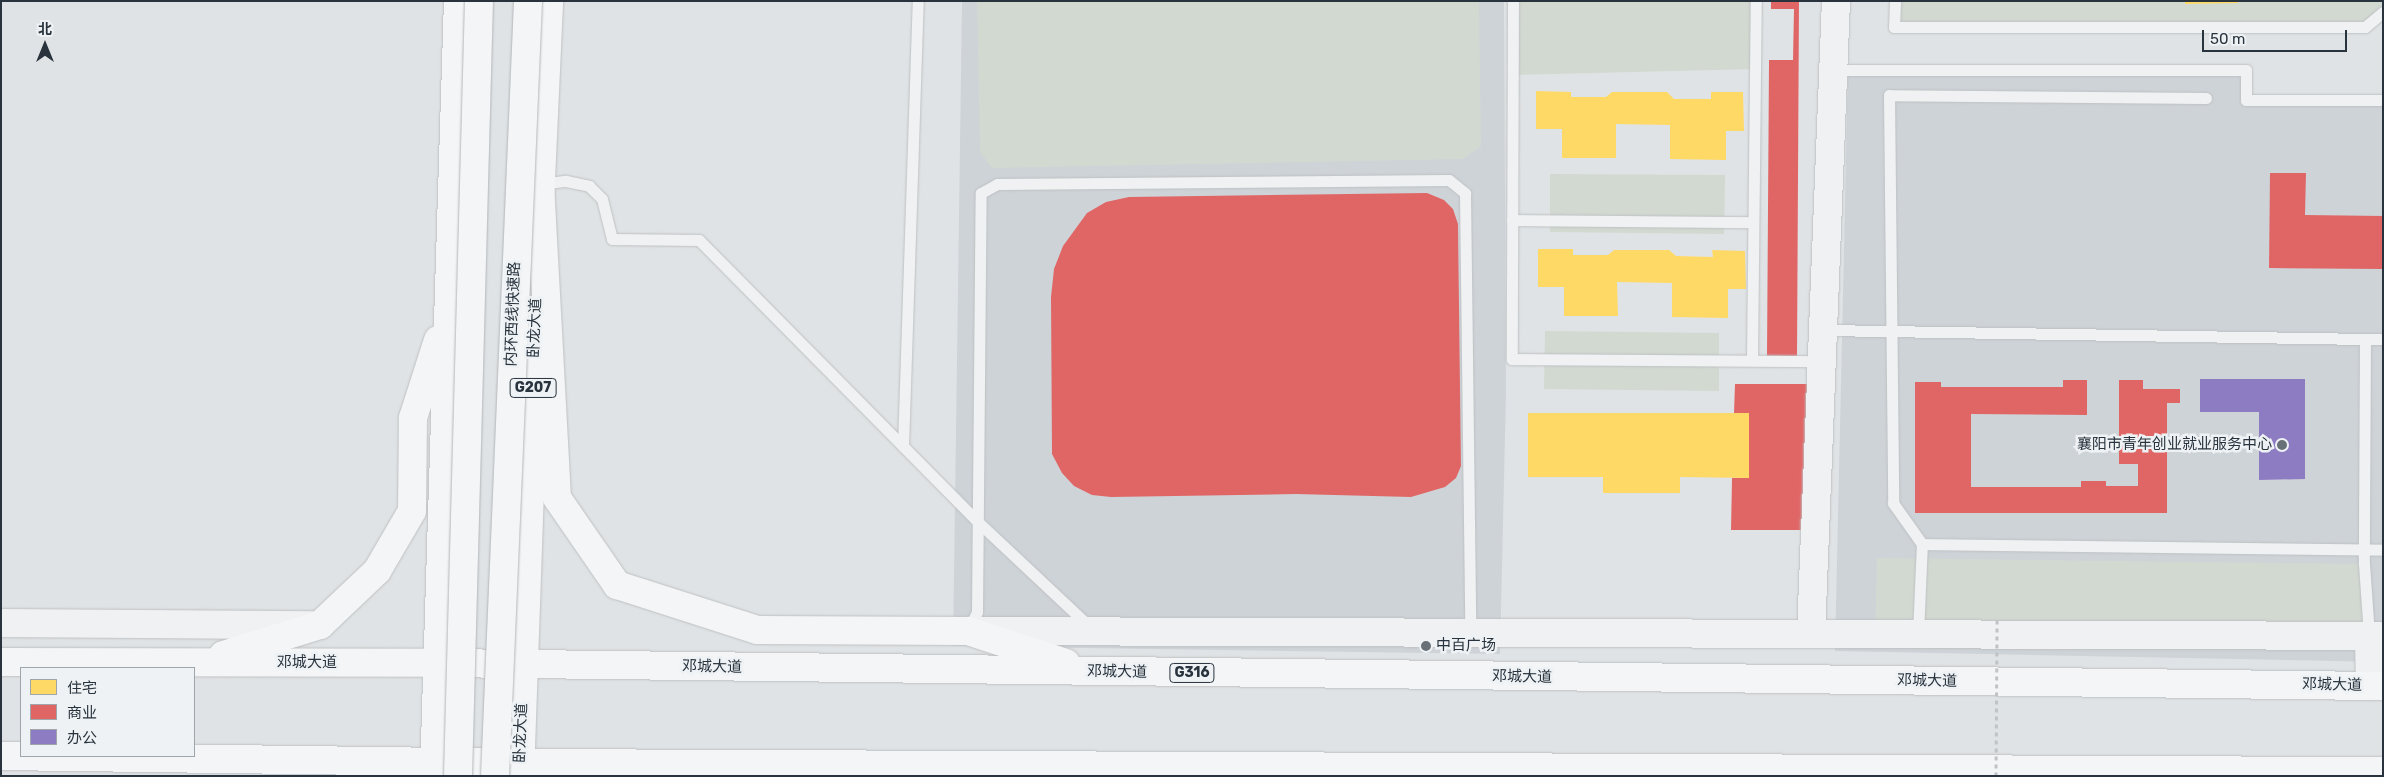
<!DOCTYPE html>
<meta charset="utf-8">
<style>
body{margin:0}
#map{position:relative;width:2384px;height:777px;overflow:hidden;background:#e0e3e5;font-family:Rubik,"Noto Sans SC",sans-serif}
div>[style]{position:absolute}
[style*='--x']{left:calc(var(--x)*1px);top:calc(var(--y)*1px);width:calc(var(--w)*1px);rotate:calc(var(--a)*1deg)}
.built>*{inset:0;background:#ced3d8}
.green>*{inset:0;background:#d2d9d1}
.homes>*{inset:0;background:#ffd966}
.shops>*{inset:0;background:#e06666}
.offices>*{inset:0;background:#8e7cc3}
.roads{filter:drop-shadow(0 0 1px #bec1c3) drop-shadow(0 0 1px #bec1c3)}
.service>*{height:11px;margin:-5.5px;padding:0 5.5px;transform-origin:5.5px;border-radius:5.5px;background:#f0f1f2}
.tertiary>*{height:28px;margin:-14px;padding:0 14px;transform-origin:14px;border-radius:14px;background:#f0f1f2}
.trunk>*{height:28px;margin:-14px;padding:0 14px;transform-origin:14px;border-radius:14px;background:#f4f5f6}
.path-bridge>*{height:3px;margin-top:-1.5px;transform-origin:0;background:repeating-linear-gradient(90deg,#bfc3c6 0 4px,transparent 0 8px)}
.bridges{filter:drop-shadow(0 0 1px #b2b6ba) drop-shadow(0 0 1px #b2b6ba)}
.trunk-bridge>*{height:28px;margin:-14px;padding:0 14px;transform-origin:14px;border-radius:14px;background:#f4f5f6}
.dots>*{width:14px;height:14px;translate:-50% -50%;box-sizing:border-box;border:2px solid #eef2f5;border-radius:50%}
span{translate:-50% -50%;white-space:nowrap;text-align:center;line-height:1.15;-webkit-text-stroke:5px #eef2f5;paint-order:stroke}
.shield-label span{padding:1px 4px;background:#eef2f5;border:1px solid;border-radius:4px;-webkit-text-stroke-width:0}
.shield-label{font-size:14px;color:#28333d;font-weight:700}
.street-label{font-size:15px;color:#28333d}
.poi-label{font-size:15px;color:#28333d}
.right{translate:-100% -50%;text-align:right}
.left{translate:0 -50%;text-align:left}
.frame{position:absolute;inset:0;border:2px solid #28333d;pointer-events:none}
.legend{position:absolute;left:20px;top:667px;width:175px;height:90px;box-sizing:border-box;background:#eef2f5;border:1px solid #9fa6ab;margin:0;padding:6px 9px;list-style:none;font-size:15px;color:#28333d}
.legend li{display:flex;align-items:center;gap:10px;height:25px}
.legend b{width:25px;border:1px solid #9fa6ab}
.north{position:absolute;left:20px;top:20px;width:50px;height:50px;-webkit-text-stroke:4px #eef2f5;paint-order:stroke;rotate:0deg;font-size:14px;font-weight:700;line-height:20px;text-align:center;color:#28333d}
.north::after{content:'';display:block;margin:auto;width:18px;height:22px;background:#28333d;clip-path:polygon(50% 0,100% 100%,50% 72%,0 100%)}
.scale{position:absolute;left:2202px;top:30px;width:145px;height:22px;box-sizing:border-box;border:2px solid #28333d;border-top:0;padding-left:6px;font-size:15px;line-height:18px;white-space:nowrap;color:#28333d;-webkit-text-stroke:4px #eef2f5;paint-order:stroke}
</style>
<div id="map">
<div class="built">
<i style="clip-path:polygon(962px 1px,1504px 1px,1506px 393px,1500px 654px,953px 646px)"></i>
<i style="clip-path:polygon(1848px 70px,2246px 70px,2246px 100px,2383px 100px,2383px 662px,1835px 651px)"></i>
</div>
<div class="green">
<i style="clip-path:polygon(977px 1px,1479px 1px,1481px 146px,1463px 159px,992px 168px,980px 152px)"></i>
<i style="clip-path:polygon(1513px 1px,1756px 1px,1755px 69px,1513px 75px)"></i>
<i style="clip-path:polygon(1894px 1px,2383px 1px,2383px 12px,2365px 27px,1894px 27px)"></i>
<i style="clip-path:polygon(1550px 174px,1725px 175px,1724px 234px,1550px 232px)"></i>
<i style="clip-path:polygon(1545px 331px,1719px 333px,1719px 391px,1544px 389px)"></i>
<i style="clip-path:polygon(1877px 558px,2364px 564px,2369px 636px,1875px 634px)"></i>
</div>
<div class="homes">
<i style="clip-path:polygon(2185px 1px,2238px 1px,2238px 3px,2185px 4px)"></i>
<i style="clip-path:polygon(1536px 91px,1571px 92px,1571px 97px,1606px 97px,1612px 92px,1667px 92px,1674px 99px,1711px 99px,1711px 92px,1743px 92px,1744px 131px,1726px 131px,1726px 160px,1670px 159px,1670px 125px,1616px 124px,1616px 158px,1562px 158px,1562px 129px,1536px 129px)"></i>
<i style="clip-path:polygon(1538px 249px,1573px 249px,1573px 255px,1608px 255px,1614px 250px,1669px 250px,1676px 256px,1713px 257px,1712px 250px,1745px 251px,1746px 289px,1728px 289px,1728px 318px,1672px 317px,1672px 283px,1617px 282px,1618px 316px,1564px 316px,1564px 287px,1538px 287px)"></i>
<i style="clip-path:polygon(1528px 413px,1749px 413px,1749px 478px,1680px 477px,1680px 493px,1603px 493px,1603px 477px,1528px 477px)"></i>
</div>
<div class="shops">
<i style="clip-path:polygon(1771px 1px,1799px 1px,1797px 357px,1767px 357px,1769px 60px,1793px 60px,1794px 9px,1771px 9px)"></i>
<i style="clip-path:polygon(2270px 173px,2306px 173px,2305px 215px,2383px 216px,2383px 269px,2269px 268px)"></i>
<i style="clip-path:polygon(1427px 193px,1444px 200px,1453px 209px,1458px 224px,1461px 466px,1456px 478px,1445px 487px,1411px 497px,1296px 494px,1111px 497px,1092px 495px,1074px 486px,1062px 473px,1052px 454px,1051px 297px,1054px 269px,1063px 246px,1087px 213px,1106px 202px,1129px 197px)"></i>
<i style="clip-path:polygon(2063px 380px,2087px 380px,2087px 415px,1971px 414px,1971px 487px,2081px 487px,2081px 481px,2106px 481px,2106px 486px,2138px 486px,2138px 464px,2119px 464px,2119px 380px,2143px 380px,2143px 389px,2180px 389px,2180px 403px,2167px 403px,2167px 513px,1915px 513px,1915px 382px,1941px 382px,1941px 387px,2063px 387px)"></i>
<i style="clip-path:polygon(1735px 384px,1807px 384px,1807px 530px,1731px 530px,1732px 478px,1749px 478px,1749px 413px,1734px 413px)"></i>
</div>
<div class="offices">
<i style="clip-path:polygon(2200px 379px,2305px 379px,2305px 479px,2259px 480px,2259px 412px,2200px 412px)"></i>
</div>
<div class="roads">
<div class="service">
<i style="--x:1513;--y:1;--w:358;--a:90.2"></i>
<i style="--x:1512;--y:359;--w:311;--a:0.4"></i>
<i style="--x:1895;--y:1;--w:26;--a:92"></i>
<i style="--x:1894;--y:27;--w:471;--a:0"></i>
<i style="--x:2365;--y:27;--w:23;--a:-40"></i>
<i style="--x:1835;--y:70;--w:411;--a:0"></i>
<i style="--x:2246;--y:70;--w:30;--a:90"></i>
<i style="--x:2246;--y:100;--w:137;--a:0"></i>
<i style="--x:2206;--y:98;--w:317;--a:-179.5"></i>
<i style="--x:1889;--y:95;--w:408;--a:89.4"></i>
<i style="--x:1893;--y:503;--w:50;--a:54.7"></i>
<i style="--x:1922;--y:544;--w:461;--a:0.7"></i>
<i style="--x:540;--y:184;--w:26;--a:-7"></i>
<i style="--x:566;--y:181;--w:24;--a:12"></i>
<i style="--x:589;--y:186;--w:18;--a:45"></i>
<i style="--x:602;--y:199;--w:41;--a:76"></i>
<i style="--x:612;--y:239;--w:87;--a:0.7"></i>
<i style="--x:699;--y:240;--w:397;--a:45.3"></i>
<i style="--x:978;--y:522;--w:155;--a:43.2"></i>
<i style="--x:1512;--y:220;--w:241;--a:0.5"></i>
<i style="--x:1824;--y:330;--w:541;--a:0.95"></i>
<i style="--x:2365;--y:339;--w:225;--a:90.3"></i>
<i style="--x:2364;--y:564;--w:72;--a:86"></i>
<i style="--x:2365;--y:339;--w:18;--a:0"></i>
<i style="--x:1752;--y:360;--w:359;--a:-89.4"></i>
<i style="--x:903;--y:446;--w:445;--a:-88.1"></i>
<i style="--x:968;--y:631;--w:21;--a:-65"></i>
<i style="--x:977;--y:612;--w:419;--a:-89.5"></i>
<i style="--x:981;--y:193;--w:18;--a:-29"></i>
<i style="--x:997;--y:184;--w:452;--a:-0.5"></i>
<i style="--x:1449;--y:180;--w:21;--a:39"></i>
<i style="--x:1465;--y:193;--w:440;--a:89.3"></i>
<i style="--x:1918;--y:634;--w:90;--a:-87.5"></i>
</div>
<div class="tertiary">
<i style="--x:1;--y:623;--w:312;--a:0.4"></i>
<i style="--x:974;--y:631;--w:1409;--a:0.2"></i>
<i style="--x:1811;--y:634;--w:633;--a:-87.74"></i>
<i style="--x:2369;--y:636;--w:50;--a:88.9"></i>
</div>
<div class="trunk">
<i style="--x:540;--y:184;--w:314;--a:86.9"></i>
<i style="--x:557;--y:498;--w:106;--a:55.4"></i>
<i style="--x:617;--y:585;--w:147;--a:17.8"></i>
<i style="--x:757;--y:630;--w:211;--a:0.3"></i>
<i style="--x:968;--y:631;--w:103;--a:18.1"></i>
<i style="--x:540;--y:202;--w:201;--a:-87.4"></i>
<i style="--x:223;--y:655;--w:102;--a:-17.2"></i>
<i style="--x:320;--y:625;--w:79;--a:-43.5"></i>
<i style="--x:377;--y:571;--w:69;--a:-59.7"></i>
<i style="--x:412;--y:511;--w:93;--a:-89.4"></i>
<i style="--x:413;--y:418;--w:82;--a:-72.2"></i>
<i style="--x:1;--y:662;--w:438;--a:0.1"></i>
<i style="--x:439;--y:663;--w:1944;--a:0.68"></i>
<i style="--x:1;--y:756;--w:519;--a:0.77"></i>
<i style="--x:520;--y:763;--w:1863;--a:0.25"></i>
<i style="--x:434;--y:776;--w:775;--a:-88.23"></i>
<i style="--x:520;--y:776;--w:408;--a:-88"></i>
</div>
</div>
<div class="path-bridge">
<i style="--x:1996;--y:776;--w:156;--a:-89.6"></i>
</div>
<div class="bridges">
<div class="trunk-bridge">
<i style="--x:458;--y:776;--w:775;--a:-88.45"></i>
<i style="--x:495;--y:776;--w:776;--a:-87.56"></i>
</div>
</div>
<div class="dots">
<i style="left:2282px;top:445px;background:#687178"></i>
<i style="left:1426px;top:646px;background:#687178"></i>
</div>
<div class="shield-label">
<span style="left:533px;top:388px">G207</span>
<span style="left:1192px;top:673px">G316</span>
</div>
<div class="street-label">
<span style="left:513px;top:314px;rotate:-88deg">内环西线快速路</span>
<span style="left:535px;top:328px;rotate:-88deg">卧龙大道</span>
<span style="left:307px;top:663px">邓城大道</span>
<span style="left:712px;top:667px;rotate:1deg">邓城大道</span>
<span style="left:1117px;top:672px;rotate:1deg">邓城大道</span>
<span style="left:1522px;top:677px;rotate:1deg">邓城大道</span>
<span style="left:1927px;top:681px;rotate:1deg">邓城大道</span>
<span style="left:2332px;top:685px;rotate:1deg">邓城大道</span>
<span style="left:521px;top:733px;rotate:-88deg">卧龙大道</span>
</div>
<div class="poi-label">
<span class="right" style="left:2272px;top:445px">襄阳市青年创业就业服务中心</span>
<span class="left" style="left:1436px;top:646px">中百广场</span>
</div>
<div class="frame"></div>
<ul class="legend">
<li><b style="height:14px;background:#ffd966"></b>住宅</li>
<li><b style="height:14px;background:#e06666"></b>商业</li>
<li><b style="height:14px;background:#8e7cc3"></b>办公</li>
</ul>
<div class="north">北</div>
<div class="scale">50 m</div>
</div>
